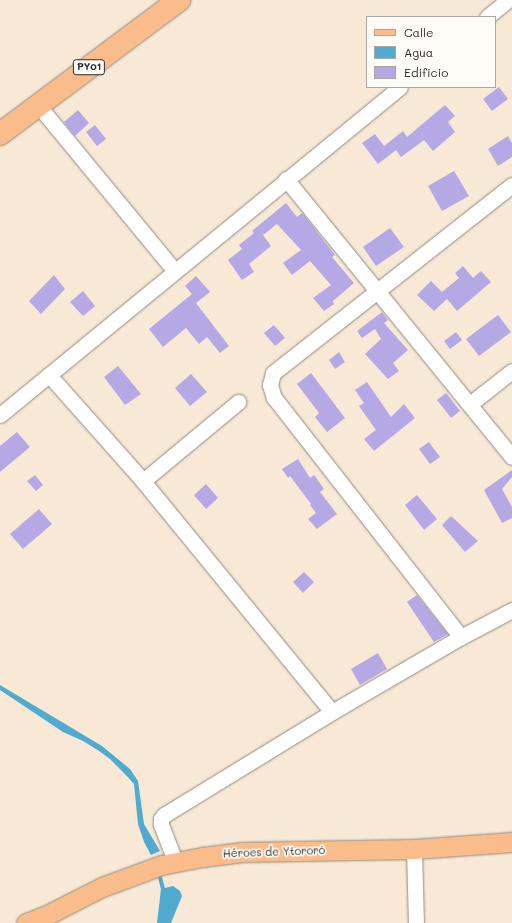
<!DOCTYPE html>
<meta charset="utf-8">
<style>
body{margin:0}
#map{position:relative;width:512px;height:923px;overflow:hidden;background:#f7e9d5;font-family:Mali,sans-serif}
div>[style]{position:absolute}
[style*='--x']{left:calc(var(--x)*1px);top:calc(var(--y)*1px);width:calc(var(--w)*1px);rotate:calc(var(--a)*1deg)}
.water>*{inset:0;background:#51aacf}
.stream>*{height:4px;margin:-2px;padding:0 2px;transform-origin:2px;border-radius:2px;background:#51aacf}
.building>*{inset:0;background:#b5a9e5}
.roads{filter:drop-shadow(0 0 1px #918a80) drop-shadow(0 0 1px #918a80)}
.minor>*{height:15px;margin:-7.5px;padding:0 7.5px;transform-origin:7.5px;border-radius:7.5px;background:#fff}
.major>*{height:19px;margin:-9.5px;padding:0 9.5px;transform-origin:9.5px;border-radius:9.5px;background:#f9bc8a}
.highway>*{height:22px;margin:-11px;padding:0 11px;transform-origin:11px;border-radius:11px;background:#f9bc8a}
span{translate:-50% -50%;white-space:nowrap;text-align:center;line-height:1.15;-webkit-text-stroke:3.5px #fdfcf7;paint-order:stroke}
.shield-label span{padding:1px 3px;background:#fdfcf7;border:1px solid;border-radius:3px;-webkit-text-stroke-width:0}
.shield-label{font-size:10px;color:#2b2b2b;font-weight:700}
.street-label{font-size:11px;color:#2b2b2b}
.legend{position:absolute;left:366px;top:16px;width:130px;height:72px;box-sizing:border-box;background:#fdfcf7;border:1px solid #a9a8a5;margin:0;padding:5px 7px;list-style:none;font-size:12px;color:#2b2b2b}
.legend li{display:flex;align-items:center;gap:8px;height:20px}
.legend b{width:20px;border:1px solid #a9a8a5}
</style>
<div id="map">
<div class="water">
<i style="clip-path:polygon(0 685px,102px 746px,130px 769px,138px 781px,144px 824px,160px 851px,151px 855px,144px 842px,138px 824px,134px 784px,124px 773px,110px 759px,99px 751px,83px 741px,63px 732px,0 690px)"></i>
<i style="clip-path:polygon(173px 886px,180px 891px,182px 896px,171px 923px,157px 923px,161px 889px)"></i>
</div>
<div class="stream">
<i style="--x:158;--y:870;--w:24;--a:75"></i>
</div>
<div class="building">
<i style="clip-path:polygon(499px 87px,508px 99px,492px 111px,483px 99px)"></i>
<i style="clip-path:polygon(445px 105px,455px 116px,448px 122px,455px 132px,433px 151px,424px 140px,401px 157px,396px 150px,378px 164px,362px 143px,375px 134px,384px 146px,403px 131px,407px 137px)"></i>
<i style="clip-path:polygon(78px 110px,89px 123px,75px 136px,64px 122px)"></i>
<i style="clip-path:polygon(95px 125px,106px 139px,97px 146px,86px 132px)"></i>
<i style="clip-path:polygon(508px 136px,512px 143px,512px 157px,498px 166px,488px 149px)"></i>
<i style="clip-path:polygon(454px 171px,469px 196px,442px 211px,428px 186px)"></i>
<i style="clip-path:polygon(286px 203px,297px 217px,302px 213px,304px 215px,335px 255px,332px 257px,354px 283px,333px 301px,334px 304px,324px 311px,313px 298px,331px 285px,310px 261px,292px 275px,283px 263px,301px 250px,277px 224px,263px 235px,271px 246px,249px 264px,254px 272px,242px 280px,228px 260px,242px 249px,239px 245px,254px 233px,252px 231px)"></i>
<i style="clip-path:polygon(390px 228px,404px 247px,376px 266px,363px 247px)"></i>
<i style="clip-path:polygon(463px 266px,473px 278px,481px 271px,491px 282px,457px 311px,447px 299px,434px 311px,417px 295px,431px 281px,442px 292px,459px 278px,455px 273px)"></i>
<i style="clip-path:polygon(54px 275px,65px 289px,41px 314px,29px 301px)"></i>
<i style="clip-path:polygon(196px 276px,210px 292px,196px 303px,229px 346px,220px 353px,207px 337px,199px 344px,186px 328px,163px 347px,149px 329px,192px 294px,185px 286px)"></i>
<i style="clip-path:polygon(83px 291px,95px 306px,83px 316px,70px 302px)"></i>
<i style="clip-path:polygon(382px 312px,388px 320px,384px 323px,408px 350px,393px 363px,399px 371px,388px 379px,365px 354px,381px 339px,375px 329px,362px 338px,357px 331px)"></i>
<i style="clip-path:polygon(498px 315px,511px 332px,479px 356px,466px 339px)"></i>
<i style="clip-path:polygon(274px 325px,285px 338px,275px 346px,264px 333px)"></i>
<i style="clip-path:polygon(456px 332px,462px 340px,450px 349px,444px 341px)"></i>
<i style="clip-path:polygon(339px 352px,345px 362px,335px 369px,329px 360px)"></i>
<i style="clip-path:polygon(118px 366px,141px 394px,125px 405px,104px 377px)"></i>
<i style="clip-path:polygon(311px 373px,345px 418px,327px 432px,315px 417px,319px 413px,297px 384px)"></i>
<i style="clip-path:polygon(191px 374px,207px 392px,190px 406px,175px 388px)"></i>
<i style="clip-path:polygon(367px 382px,391px 417px,404px 404px,415px 418px,374px 451px,364px 439px,376px 430px,359px 406px,364px 403px,355px 390px)"></i>
<i style="clip-path:polygon(446px 393px,460px 411px,451px 418px,437px 400px)"></i>
<i style="clip-path:polygon(17px 432px,30px 447px,0 472px,0 446px)"></i>
<i style="clip-path:polygon(429px 442px,440px 457px,430px 464px,419px 449px)"></i>
<i style="clip-path:polygon(298px 459px,310px 478px,314px 475px,324px 489px,320px 492px,337px 514px,317px 529px,308px 519px,316px 513px,310px 505px,311px 504px,290px 476px,288px 478px,282px 469px)"></i>
<i style="clip-path:polygon(512px 470px,512px 477px,502px 489px,512px 507px,512px 518px,502px 523px,484px 490px)"></i>
<i style="clip-path:polygon(35px 475px,43px 485px,36px 491px,27px 481px)"></i>
<i style="clip-path:polygon(206px 484px,218px 498px,206px 509px,194px 495px)"></i>
<i style="clip-path:polygon(417px 495px,437px 519px,424px 530px,405px 505px)"></i>
<i style="clip-path:polygon(39px 509px,52px 524px,23px 549px,10px 534px)"></i>
<i style="clip-path:polygon(451px 516px,478px 541px,465px 552px,442px 525px)"></i>
<i style="clip-path:polygon(304px 572px,314px 582px,303px 593px,293px 582px)"></i>
<i style="clip-path:polygon(417px 595px,448px 634px,434px 642px,407px 602px)"></i>
<i style="clip-path:polygon(378px 653px,387px 669px,360px 685px,351px 669px)"></i>
</div>
<div class="roads">
<div class="minor">
<i style="--x:487;--y:17;--w:27;--a:-39"></i>
<i style="--x:38;--y:105;--w:215;--a:50.5"></i>
<i style="--x:286;--y:179;--w:358;--a:50.9"></i>
<i style="--x:49;--y:375;--w:142;--a:48.4"></i>
<i style="--x:143;--y:481;--w:298;--a:50.7"></i>
<i style="--x:470;--y:404;--w:53;--a:-38.2"></i>
<i style="--x:0;--y:415;--w:517;--a:-39.35"></i>
<i style="--x:143;--y:481;--w:124;--a:-39.7"></i>
<i style="--x:461;--y:637;--w:303;--a:-128"></i>
<i style="--x:274;--y:398;--w:14;--a:-107"></i>
<i style="--x:270;--y:385;--w:12;--a:-76"></i>
<i style="--x:273;--y:373;--w:304;--a:-38.2"></i>
<i style="--x:414;--y:849;--w:74;--a:88.5"></i>
<i style="--x:175;--y:861;--w:40;--a:-111"></i>
<i style="--x:161;--y:824;--w:5;--a:-90"></i>
<i style="--x:161;--y:819;--w:5;--a:-53"></i>
<i style="--x:164;--y:815;--w:197;--a:-31.5"></i>
<i style="--x:332;--y:712;--w:149;--a:-30.2"></i>
<i style="--x:461;--y:637;--w:58;--a:-27.9"></i>
</div>
<div class="major">
<i style="--x:26;--y:923;--w:22;--a:-21"></i>
<i style="--x:47;--y:915;--w:62;--a:-27"></i>
<i style="--x:102;--y:887;--w:63;--a:-20.4"></i>
<i style="--x:161;--y:865;--w:42;--a:-11"></i>
<i style="--x:202;--y:857;--w:39;--a:-7"></i>
<i style="--x:241;--y:852;--w:173;--a:-1"></i>
<i style="--x:414;--y:849;--w:98;--a:-4.1"></i>
</div>
<div class="highway">
<i style="--x:0;--y:134;--w:224;--a:-36.8"></i>
</div>
</div>
<div class="shield-label">
<span style="left:89px;top:67px">PY01</span>
</div>
<div class="street-label">
<span style="left:274px;top:852px;rotate:-2deg">Héroes de Ytororó</span>
</div>
<ul class="legend">
<li><b style="height:5px;background:#f9bc8a"></b>Calle</li>
<li><b style="height:11px;background:#51aacf"></b>Agua</li>
<li><b style="height:11px;background:#b5a9e5"></b>Edificio</li>
</ul>
</div>
